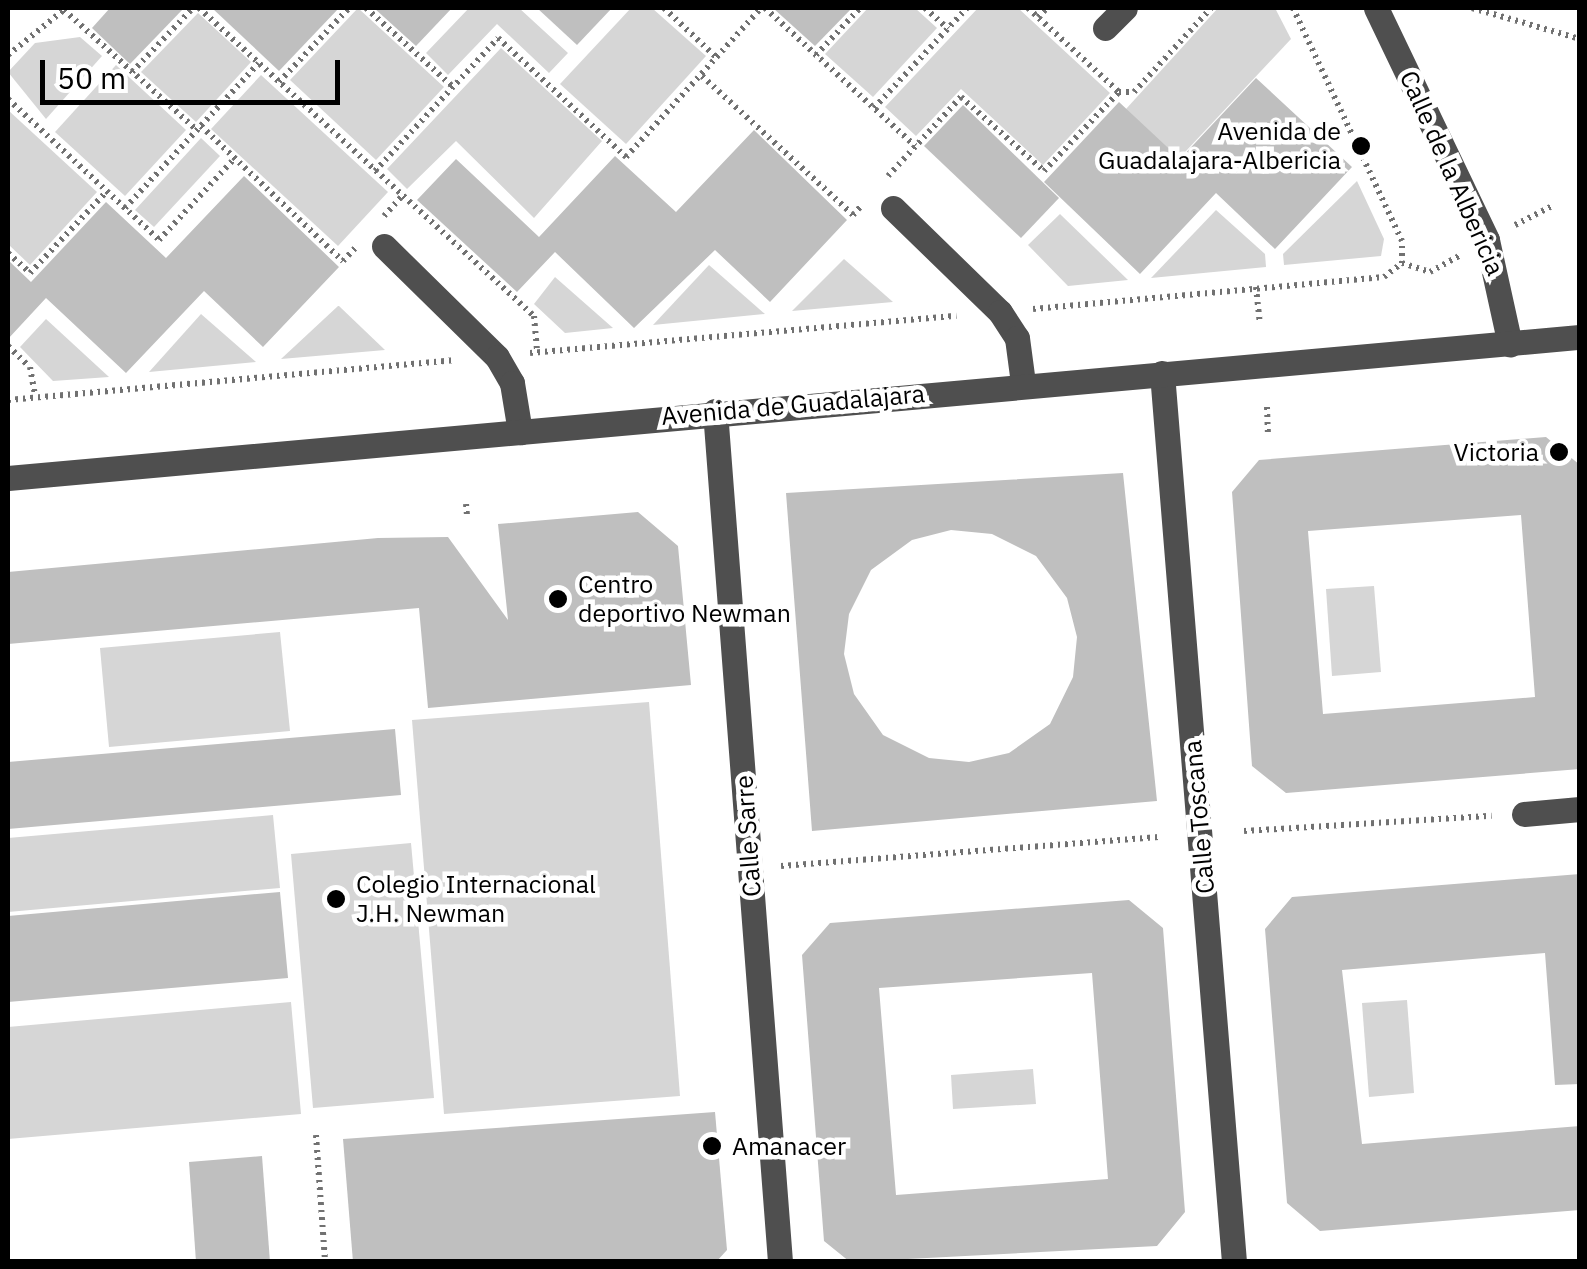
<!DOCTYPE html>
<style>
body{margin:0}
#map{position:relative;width:1587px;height:1269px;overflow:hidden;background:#fff;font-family:"IBM Plex Sans",sans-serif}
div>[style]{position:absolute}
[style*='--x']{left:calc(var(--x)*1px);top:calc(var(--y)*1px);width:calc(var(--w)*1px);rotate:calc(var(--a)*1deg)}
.green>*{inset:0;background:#d6d6d6}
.building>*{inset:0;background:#bfbfbf}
.path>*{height:6px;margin-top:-3px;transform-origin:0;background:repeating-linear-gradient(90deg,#717171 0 2.5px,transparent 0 7.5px)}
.minor>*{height:25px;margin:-12.5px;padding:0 12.5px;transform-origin:12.5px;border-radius:12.5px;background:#4f4f4f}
.dots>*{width:28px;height:28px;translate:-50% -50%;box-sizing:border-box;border:5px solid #fff;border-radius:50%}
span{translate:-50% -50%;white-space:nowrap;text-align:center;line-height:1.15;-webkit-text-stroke:9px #fff;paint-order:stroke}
.poi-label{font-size:25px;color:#000}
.right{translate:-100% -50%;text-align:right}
.left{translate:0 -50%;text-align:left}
.street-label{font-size:25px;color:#000}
.frame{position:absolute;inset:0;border:10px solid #000;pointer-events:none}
.scale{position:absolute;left:40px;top:60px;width:300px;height:45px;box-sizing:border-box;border:5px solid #000;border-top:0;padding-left:12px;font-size:30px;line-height:35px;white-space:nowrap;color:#000;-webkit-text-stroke:8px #fff;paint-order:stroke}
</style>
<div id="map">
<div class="green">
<i style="clip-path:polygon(358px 8px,444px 87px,376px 160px,290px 80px)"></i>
<i style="clip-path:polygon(469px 8px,519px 8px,568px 53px,549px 73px,497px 24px,448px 75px,426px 53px)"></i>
<i style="clip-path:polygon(631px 8px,652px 8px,706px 56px,626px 144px,560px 84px)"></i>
<i style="clip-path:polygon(868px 8px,915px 8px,937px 28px,873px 97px,825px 54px)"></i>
<i style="clip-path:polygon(978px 8px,1018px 8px,1110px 93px,1043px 165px,961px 89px,916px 136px,885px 107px)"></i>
<i style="clip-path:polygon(1218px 8px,1275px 8px,1291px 39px,1156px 183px,1126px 109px)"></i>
<i style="clip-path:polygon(198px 13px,251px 62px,196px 122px,141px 72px)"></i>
<i style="clip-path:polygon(80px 37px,102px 56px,46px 119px,8px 72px,35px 43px)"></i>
<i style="clip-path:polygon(501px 48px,602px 141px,534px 218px,456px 141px,407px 189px,387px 169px)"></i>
<i style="clip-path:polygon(116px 65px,186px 130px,125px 196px,55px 132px)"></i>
<i style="clip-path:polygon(261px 75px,388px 192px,338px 246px,211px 129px)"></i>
<i style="clip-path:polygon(8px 110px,97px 192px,30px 265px,8px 244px)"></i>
<i style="clip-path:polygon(201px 138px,220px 156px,154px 227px,135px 210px)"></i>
<i style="clip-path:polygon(1357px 181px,1384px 239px,1381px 256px,1284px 265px,1283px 254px)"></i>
<i style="clip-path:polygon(1216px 210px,1265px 254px,1266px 267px,1151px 278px)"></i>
<i style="clip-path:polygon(1060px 214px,1128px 280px,1068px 286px,1028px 245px)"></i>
<i style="clip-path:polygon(844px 259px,893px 302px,792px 311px)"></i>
<i style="clip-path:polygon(709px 265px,765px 314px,653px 325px)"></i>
<i style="clip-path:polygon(555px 277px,613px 328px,565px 333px,534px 304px)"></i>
<i style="clip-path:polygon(339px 306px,385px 350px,281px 359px,338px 306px)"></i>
<i style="clip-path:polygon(201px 314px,256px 362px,149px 372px)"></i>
<i style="clip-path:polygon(46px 319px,109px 377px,53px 381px,20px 347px)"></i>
<i style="clip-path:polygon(1374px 586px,1381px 672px,1332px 676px,1326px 589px)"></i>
<i style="clip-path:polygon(280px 632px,290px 731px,109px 747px,100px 648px)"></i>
<i style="clip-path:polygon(649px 702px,680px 1096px,444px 1114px,412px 720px)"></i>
<i style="clip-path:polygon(273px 815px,280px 888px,8px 912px,8px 838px)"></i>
<i style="clip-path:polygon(411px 843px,434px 1098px,313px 1108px,291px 854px)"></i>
<i style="clip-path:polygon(1407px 1000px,1414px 1093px,1369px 1097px,1362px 1003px)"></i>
<i style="clip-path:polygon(291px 1002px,301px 1114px,8px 1139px,8px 1027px)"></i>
<i style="clip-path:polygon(1033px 1069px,1036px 1104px,953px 1109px,951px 1075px)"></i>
</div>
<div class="building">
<i style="clip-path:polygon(110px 8px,184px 8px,130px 64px,92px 28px)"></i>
<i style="clip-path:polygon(212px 8px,339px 8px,279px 71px)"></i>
<i style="clip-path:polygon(374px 8px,452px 8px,416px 46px)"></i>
<i style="clip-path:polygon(537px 8px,612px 8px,577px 45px)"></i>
<i style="clip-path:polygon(773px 8px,852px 8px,815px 46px)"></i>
<i style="clip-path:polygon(1256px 78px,1352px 167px,1275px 249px,1216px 193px,1140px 274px,1044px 182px,1119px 102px,1180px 159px)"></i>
<i style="clip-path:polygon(963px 105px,1059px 198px,1021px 238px,924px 146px)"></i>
<i style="clip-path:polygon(754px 130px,847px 220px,770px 302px,715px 250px,634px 328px,555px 252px,517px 292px,417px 200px,456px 159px,539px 237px,615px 156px,676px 212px)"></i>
<i style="clip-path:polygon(244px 176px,339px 267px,263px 347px,204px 291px,126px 373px,46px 298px,8px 339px,8px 260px,31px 282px,106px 202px,166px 258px)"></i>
<i style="clip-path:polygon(evenodd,1546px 437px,1580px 465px,1580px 769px,1286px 793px,1252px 766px,1232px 492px,1259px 460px,1546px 437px,1521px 515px,1535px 697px,1323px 714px,1308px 531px,1521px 515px)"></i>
<i style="clip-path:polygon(evenodd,1123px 473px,1157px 801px,812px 831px,786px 493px,1123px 473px,951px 530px,992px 534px,1036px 556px,1067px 598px,1077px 637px,1073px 677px,1050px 724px,1009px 753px,969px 762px,929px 758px,883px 735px,854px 694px,844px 654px,849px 614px,871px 570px,912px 540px,951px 530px)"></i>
<i style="clip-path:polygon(638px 512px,678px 546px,691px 685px,428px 708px,419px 608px,8px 644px,8px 572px,378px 538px,448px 537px,508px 620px,498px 524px)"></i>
<i style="clip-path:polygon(395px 729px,401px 795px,8px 829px,8px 762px)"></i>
<i style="clip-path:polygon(1580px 874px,1580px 1084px,1555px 1085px,1545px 953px,1342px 970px,1362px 1144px,1580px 1126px,1580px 1210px,1320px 1231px,1287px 1203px,1265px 929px,1292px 897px)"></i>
<i style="clip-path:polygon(280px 892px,288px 978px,8px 1002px,8px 916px)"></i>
<i style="clip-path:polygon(evenodd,1129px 900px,1163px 928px,1185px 1212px,1157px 1246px,850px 1262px,824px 1241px,802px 955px,830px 923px,1129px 900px,1092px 973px,1108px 1179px,896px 1195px,879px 988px,1092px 973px)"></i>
<i style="clip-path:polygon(715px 1112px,727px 1250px,716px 1262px,353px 1262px,343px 1139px)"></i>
<i style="clip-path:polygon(262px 1156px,270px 1262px,196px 1262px,189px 1162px)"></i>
</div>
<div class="path">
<i style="--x:199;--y:8;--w:455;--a:42.6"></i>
<i style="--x:534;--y:316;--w:37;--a:85"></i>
<i style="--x:366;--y:8;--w:118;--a:42.2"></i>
<i style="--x:664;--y:8;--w:73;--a:43.3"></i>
<i style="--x:765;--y:8;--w:204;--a:42.6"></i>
<i style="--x:925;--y:8;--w:31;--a:42"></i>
<i style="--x:1028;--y:8;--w:124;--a:42.7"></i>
<i style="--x:1119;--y:92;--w:15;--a:0"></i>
<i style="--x:1134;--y:92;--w:114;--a:-47.5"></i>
<i style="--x:1472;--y:8;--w:112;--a:16"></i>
<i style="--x:64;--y:10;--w:179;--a:42.1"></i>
<i style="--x:1038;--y:17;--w:13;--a:-45"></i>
<i style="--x:8;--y:55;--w:75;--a:-39"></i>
<i style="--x:816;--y:55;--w:64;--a:-46.9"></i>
<i style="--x:132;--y:72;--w:88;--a:-46.4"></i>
<i style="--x:702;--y:76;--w:205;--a:42.6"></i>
<i style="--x:853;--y:215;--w:12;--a:-48"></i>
<i style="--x:279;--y:82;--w:102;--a:-46.6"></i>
<i style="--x:8;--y:99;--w:207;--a:43"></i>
<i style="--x:159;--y:240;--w:110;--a:-47.2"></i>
<i style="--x:874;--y:108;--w:137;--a:-47.1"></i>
<i style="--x:201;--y:126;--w:196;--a:43.6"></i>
<i style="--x:343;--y:261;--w:18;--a:-47"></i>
<i style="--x:375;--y:171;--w:181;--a:-47.2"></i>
<i style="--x:498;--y:38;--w:175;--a:42.9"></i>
<i style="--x:626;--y:157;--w:201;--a:-47.8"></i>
<i style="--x:888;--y:176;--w:108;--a:-47.3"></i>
<i style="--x:961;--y:97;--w:111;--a:41.7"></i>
<i style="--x:1044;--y:171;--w:109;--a:-46.5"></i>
<i style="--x:125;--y:208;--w:197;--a:-47.3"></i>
<i style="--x:384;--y:216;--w:27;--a:-48"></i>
<i style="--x:1515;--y:225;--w:42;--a:-27.2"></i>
<i style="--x:8;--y:253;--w:30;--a:42"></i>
<i style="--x:30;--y:273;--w:111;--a:-46.8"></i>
<i style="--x:1402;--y:263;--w:29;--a:18"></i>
<i style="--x:1430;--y:272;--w:35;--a:-29"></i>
<i style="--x:1256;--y:287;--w:36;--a:84"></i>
<i style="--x:1033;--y:309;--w:352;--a:-5.2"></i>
<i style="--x:1384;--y:277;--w:23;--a:-38"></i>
<i style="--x:1402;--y:263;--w:22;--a:-90"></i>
<i style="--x:1402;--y:241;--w:257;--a:-115.1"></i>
<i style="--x:8;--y:346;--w:30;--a:44"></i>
<i style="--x:30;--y:367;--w:29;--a:80"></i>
<i style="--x:530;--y:353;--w:428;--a:-5"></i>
<i style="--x:8;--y:400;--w:447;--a:-5.1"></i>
<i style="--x:1267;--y:407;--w:29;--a:88"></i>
<i style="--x:466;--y:504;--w:12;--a:85"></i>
<i style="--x:1244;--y:831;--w:248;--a:-3.5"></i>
<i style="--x:781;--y:866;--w:382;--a:-4.4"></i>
<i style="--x:316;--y:1135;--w:127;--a:85.9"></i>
</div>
<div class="minor">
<i style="--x:1376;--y:8;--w:257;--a:64.4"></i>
<i style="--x:1487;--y:240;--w:107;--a:77.6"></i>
<i style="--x:1105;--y:28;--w:28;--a:-45"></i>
<i style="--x:893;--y:208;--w:149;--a:44.2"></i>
<i style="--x:1000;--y:312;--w:31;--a:57"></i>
<i style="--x:1017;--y:338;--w:45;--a:82.4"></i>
<i style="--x:384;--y:246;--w:158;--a:44.5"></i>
<i style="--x:497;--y:357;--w:30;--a:60"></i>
<i style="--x:512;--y:383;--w:50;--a:80.7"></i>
<i style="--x:1162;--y:373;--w:892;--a:85.37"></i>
<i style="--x:715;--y:411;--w:853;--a:85.63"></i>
<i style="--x:8;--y:478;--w:1578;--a:-5.13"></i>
<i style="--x:1524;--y:814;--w:56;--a:-5.1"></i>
</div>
<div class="dots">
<i style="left:1361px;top:146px;background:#000"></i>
<i style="left:1559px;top:452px;background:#000"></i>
<i style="left:558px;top:599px;background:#000"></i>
<i style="left:336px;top:899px;background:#000"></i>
<i style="left:712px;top:1146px;background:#000"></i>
</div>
<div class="poi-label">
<span class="right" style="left:1341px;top:146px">Avenida de<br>Guadalajara-Albericia</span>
<span class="right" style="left:1539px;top:452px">Victoria</span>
<span class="left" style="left:578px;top:599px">Centro<br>deportivo Newman</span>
<span class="left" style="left:356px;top:899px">Colegio Internacional<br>J.H. Newman</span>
<span class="left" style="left:732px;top:1146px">Amanacer</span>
</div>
<div class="street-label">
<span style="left:1452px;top:173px;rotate:66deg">Calle de la Albericia</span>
<span style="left:793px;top:405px;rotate:-5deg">Avenida de Guadalajara</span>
<span style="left:1199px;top:817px;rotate:-95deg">Calle Toscana</span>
<span style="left:748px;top:836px;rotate:-94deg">Calle Sarre</span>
</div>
<div class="frame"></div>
<div class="scale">50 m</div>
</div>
